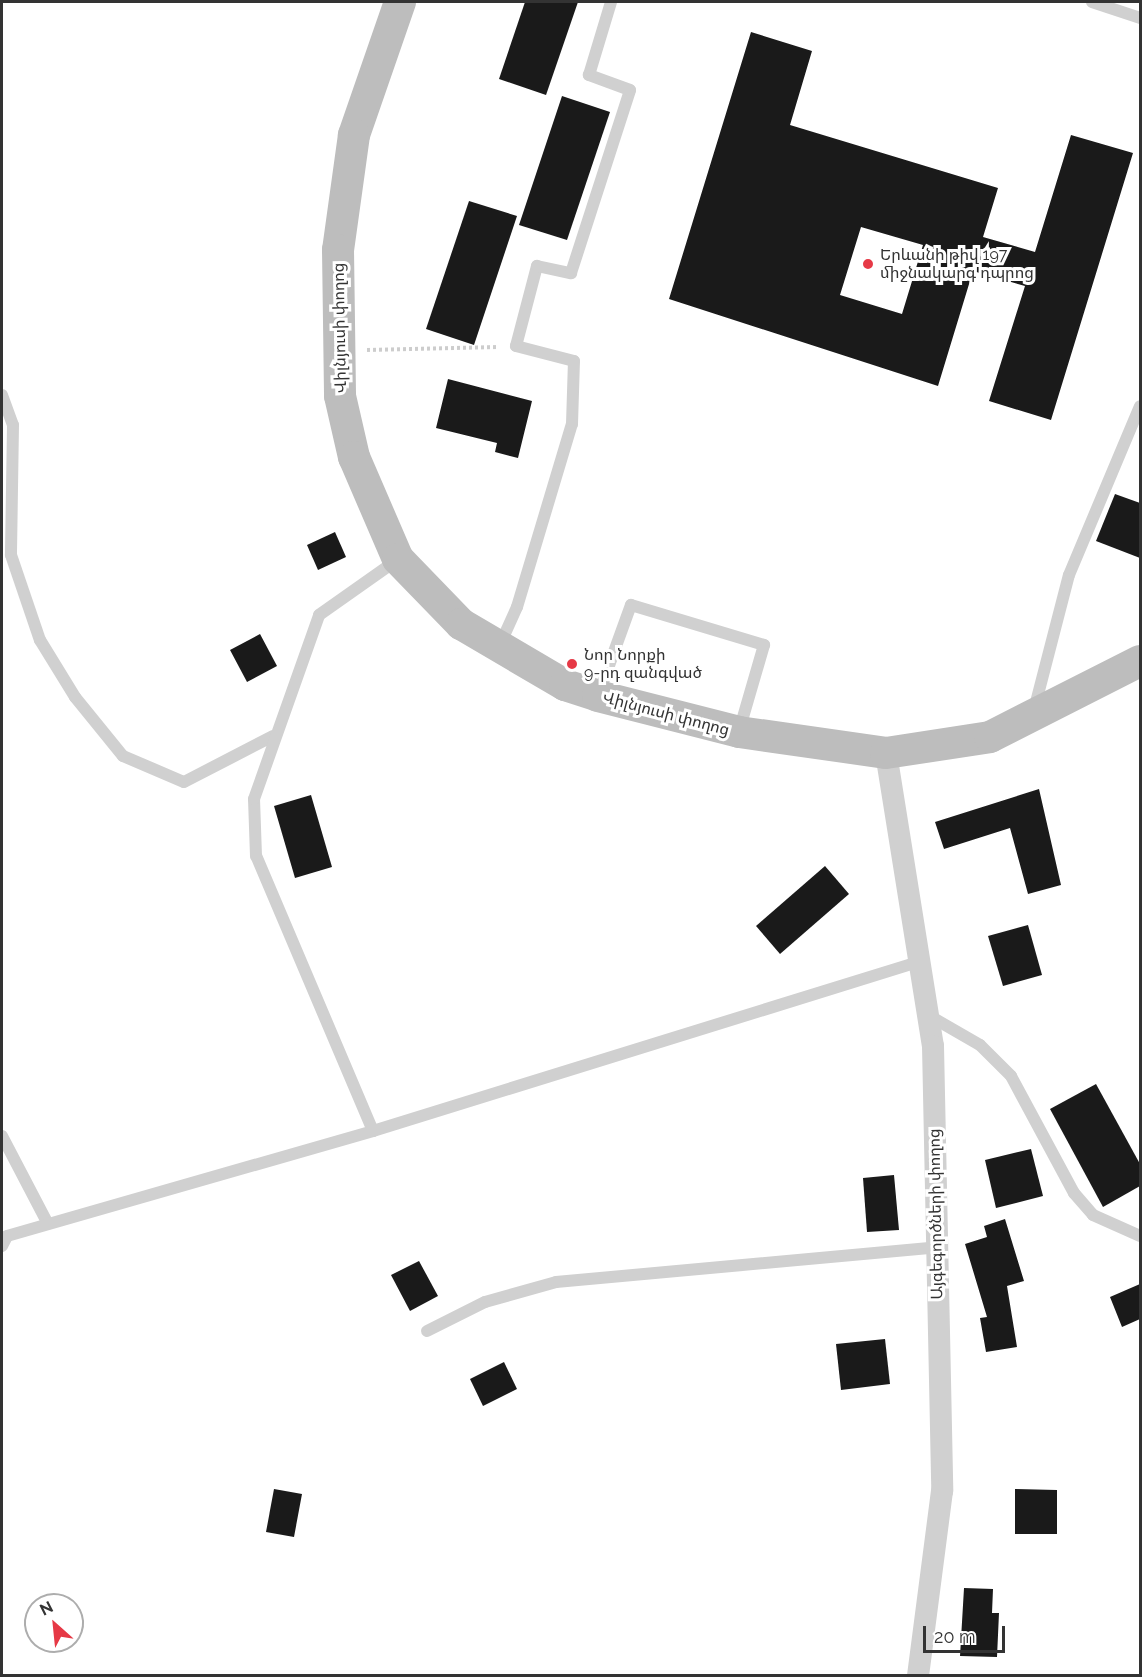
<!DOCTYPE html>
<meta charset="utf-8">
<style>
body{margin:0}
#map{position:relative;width:1142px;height:1677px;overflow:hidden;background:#fff;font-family:Raleway,"Noto Sans Armenian",sans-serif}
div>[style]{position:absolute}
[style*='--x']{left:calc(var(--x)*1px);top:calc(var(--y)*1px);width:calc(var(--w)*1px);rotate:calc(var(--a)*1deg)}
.building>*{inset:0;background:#1a1a1a}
.path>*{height:4px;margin-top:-2px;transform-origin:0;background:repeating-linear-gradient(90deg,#cdcdcd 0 3px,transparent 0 6px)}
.lane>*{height:12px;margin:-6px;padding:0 6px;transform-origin:6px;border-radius:6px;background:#d0d0d0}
.street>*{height:22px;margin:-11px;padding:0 11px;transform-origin:11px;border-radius:11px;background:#d0d0d0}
.secondary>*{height:32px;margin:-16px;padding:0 16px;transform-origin:16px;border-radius:16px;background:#bdbdbd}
.dots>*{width:16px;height:16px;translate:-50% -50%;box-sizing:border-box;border:3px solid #fff;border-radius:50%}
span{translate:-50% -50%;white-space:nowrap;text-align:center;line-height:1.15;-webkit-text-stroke:6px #fff;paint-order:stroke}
.poi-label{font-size:16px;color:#333}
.left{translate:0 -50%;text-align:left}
.street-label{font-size:16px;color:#333}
.frame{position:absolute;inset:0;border:3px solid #333;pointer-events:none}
.north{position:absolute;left:24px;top:1593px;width:60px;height:60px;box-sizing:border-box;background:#fff;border:2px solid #adadad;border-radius:50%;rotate:333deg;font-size:16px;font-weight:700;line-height:24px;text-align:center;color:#333}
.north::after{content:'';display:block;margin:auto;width:21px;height:27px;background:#e63946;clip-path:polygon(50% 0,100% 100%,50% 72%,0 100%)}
.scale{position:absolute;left:923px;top:1626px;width:82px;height:27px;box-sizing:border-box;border:3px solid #333;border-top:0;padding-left:8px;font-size:18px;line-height:21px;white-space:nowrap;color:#333;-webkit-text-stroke:4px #fff;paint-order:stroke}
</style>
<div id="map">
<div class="building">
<i style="clip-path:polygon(525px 2px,578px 2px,546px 95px,499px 79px)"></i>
<i style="clip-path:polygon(evenodd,751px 32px,812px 51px,790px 125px,998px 188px,983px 237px,1035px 252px,1071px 135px,1133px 153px,1051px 420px,989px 401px,1025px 286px,973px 271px,938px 386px,669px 299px,751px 32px,861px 227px,923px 245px,902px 314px,840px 295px,861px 227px)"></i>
<i style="clip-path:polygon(562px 96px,610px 112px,567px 240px,519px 225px)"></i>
<i style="clip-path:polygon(469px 201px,517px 216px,474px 345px,426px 329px)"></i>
<i style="clip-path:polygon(448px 379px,532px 401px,518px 458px,495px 452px,497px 443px,436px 428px)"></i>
<i style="clip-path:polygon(1115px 494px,1140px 503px,1140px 558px,1096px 541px)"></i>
<i style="clip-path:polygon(335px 532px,346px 557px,318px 570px,307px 545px)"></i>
<i style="clip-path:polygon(260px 634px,277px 666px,247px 682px,230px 650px)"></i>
<i style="clip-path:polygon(1039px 789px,1061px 885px,1028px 894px,1010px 828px,944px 849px,935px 822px)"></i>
<i style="clip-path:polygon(311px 795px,332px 867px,295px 878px,274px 806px)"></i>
<i style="clip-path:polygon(825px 866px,849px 894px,780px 954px,756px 926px)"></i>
<i style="clip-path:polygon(1028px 925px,1042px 975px,1003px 986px,988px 936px)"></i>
<i style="clip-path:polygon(1096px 1084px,1140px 1164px,1140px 1186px,1103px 1207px,1050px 1109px)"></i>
<i style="clip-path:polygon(1031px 1149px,1043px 1196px,996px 1208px,985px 1160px)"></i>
<i style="clip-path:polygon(894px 1175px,899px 1230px,867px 1232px,863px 1178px)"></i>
<i style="clip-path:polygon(1005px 1219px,1024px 1281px,1007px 1286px,1017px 1347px,986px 1352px,980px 1318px,987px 1317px,965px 1244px,987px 1237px,984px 1226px)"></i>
<i style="clip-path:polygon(419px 1261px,438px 1296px,410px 1311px,391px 1275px)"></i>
<i style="clip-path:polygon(1140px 1284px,1140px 1319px,1122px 1327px,1110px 1297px)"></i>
<i style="clip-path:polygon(885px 1339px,890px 1384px,841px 1390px,836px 1344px)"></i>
<i style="clip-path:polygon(504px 1362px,517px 1389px,483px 1406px,470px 1379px)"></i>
<i style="clip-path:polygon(274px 1489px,302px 1494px,294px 1537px,266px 1532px)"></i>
<i style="clip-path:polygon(1015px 1489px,1057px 1490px,1057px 1534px,1015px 1534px)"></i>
<i style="clip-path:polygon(964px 1588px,993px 1589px,992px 1613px,999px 1613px,997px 1657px,960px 1656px)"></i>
</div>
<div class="path">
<i style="--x:367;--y:350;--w:131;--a:-1.3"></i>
</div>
<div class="lane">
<i style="--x:1092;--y:2;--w:51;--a:18.4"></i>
<i style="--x:2;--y:395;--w:32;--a:70"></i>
<i style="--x:13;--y:425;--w:130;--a:90.9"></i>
<i style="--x:11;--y:555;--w:90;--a:71.2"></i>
<i style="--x:40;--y:640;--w:67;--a:58.4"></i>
<i style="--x:75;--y:697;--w:76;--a:50.9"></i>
<i style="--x:123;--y:756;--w:66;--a:23.1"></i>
<i style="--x:184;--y:782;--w:100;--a:-27.3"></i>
<i style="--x:499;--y:647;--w:44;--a:-65.8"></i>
<i style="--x:517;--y:607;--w:191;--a:-73.3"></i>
<i style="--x:572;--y:424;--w:63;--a:-88.2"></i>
<i style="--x:574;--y:361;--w:60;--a:-165.5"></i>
<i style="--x:516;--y:346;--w:83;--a:-75.3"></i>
<i style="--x:537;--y:266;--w:35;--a:12"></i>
<i style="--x:571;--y:273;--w:192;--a:-72.1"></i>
<i style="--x:630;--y:90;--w:44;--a:-159.9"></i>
<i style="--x:589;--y:75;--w:76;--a:-73.2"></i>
<i style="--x:598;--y:696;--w:97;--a:-70.1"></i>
<i style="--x:631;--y:605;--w:139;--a:16.7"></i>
<i style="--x:764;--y:645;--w:90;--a:106.2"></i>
<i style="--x:1034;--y:710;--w:139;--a:-75.5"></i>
<i style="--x:1069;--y:575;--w:183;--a:-67.2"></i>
<i style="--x:928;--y:1015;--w:60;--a:30"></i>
<i style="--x:980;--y:1045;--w:44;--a:45"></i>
<i style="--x:1011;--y:1076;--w:133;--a:61.7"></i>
<i style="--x:1074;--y:1193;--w:29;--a:49"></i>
<i style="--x:1093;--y:1215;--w:51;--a:24.1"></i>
<i style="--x:373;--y:1131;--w:299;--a:-113"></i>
<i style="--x:256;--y:856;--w:57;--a:-92"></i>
<i style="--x:254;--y:799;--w:195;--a:-70.5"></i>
<i style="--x:319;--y:615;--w:95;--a:-35.2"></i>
<i style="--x:2;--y:1136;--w:99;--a:62.4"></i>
<i style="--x:2;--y:1246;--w:11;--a:-63"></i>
<i style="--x:7;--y:1236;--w:381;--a:-16"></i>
<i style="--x:373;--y:1131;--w:571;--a:-17.23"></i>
<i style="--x:427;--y:1331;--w:65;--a:-26.6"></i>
<i style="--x:485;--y:1302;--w:74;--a:-15.7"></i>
<i style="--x:556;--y:1282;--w:383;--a:-5.2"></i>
</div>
<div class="street">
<i style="--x:886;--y:753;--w:297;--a:80.9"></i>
<i style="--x:933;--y:1046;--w:445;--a:88.8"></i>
<i style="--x:942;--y:1491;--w:187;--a:97.4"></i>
</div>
<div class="secondary">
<i style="--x:400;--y:2;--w:141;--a:109.1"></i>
<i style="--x:354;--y:135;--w:116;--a:97.9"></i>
<i style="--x:338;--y:250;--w:146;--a:89.2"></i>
<i style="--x:340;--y:396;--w:63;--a:77.1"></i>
<i style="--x:354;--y:457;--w:111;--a:66.7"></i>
<i style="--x:398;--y:559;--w:91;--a:45.9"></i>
<i style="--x:461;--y:624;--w:121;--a:30.4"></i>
<i style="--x:565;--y:685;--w:35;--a:18"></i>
<i style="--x:598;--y:696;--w:146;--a:14.3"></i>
<i style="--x:739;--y:732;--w:148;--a:8.1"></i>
<i style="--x:886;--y:753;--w:105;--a:-8.7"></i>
<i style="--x:990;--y:737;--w:168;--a:-26.9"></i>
</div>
<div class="dots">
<i style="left:868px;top:264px;background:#e63946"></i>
<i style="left:572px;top:664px;background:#e63946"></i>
</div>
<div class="poi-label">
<span class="left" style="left:880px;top:264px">Երևանի թիվ 197<br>միջնակարգ դպրոց</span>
<span class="left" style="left:584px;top:664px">Նոր Նորքի<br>9-րդ զանգված</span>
</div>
<div class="street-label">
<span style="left:340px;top:328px;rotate:-91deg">Վիլնյուսի փողոց</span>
<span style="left:666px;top:714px;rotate:15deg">Վիլնյուսի փողոց</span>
<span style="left:936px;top:1214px;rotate:-91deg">Այգեգործների փողոց</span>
</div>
<div class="frame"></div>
<div class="north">N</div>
<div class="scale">20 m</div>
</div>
